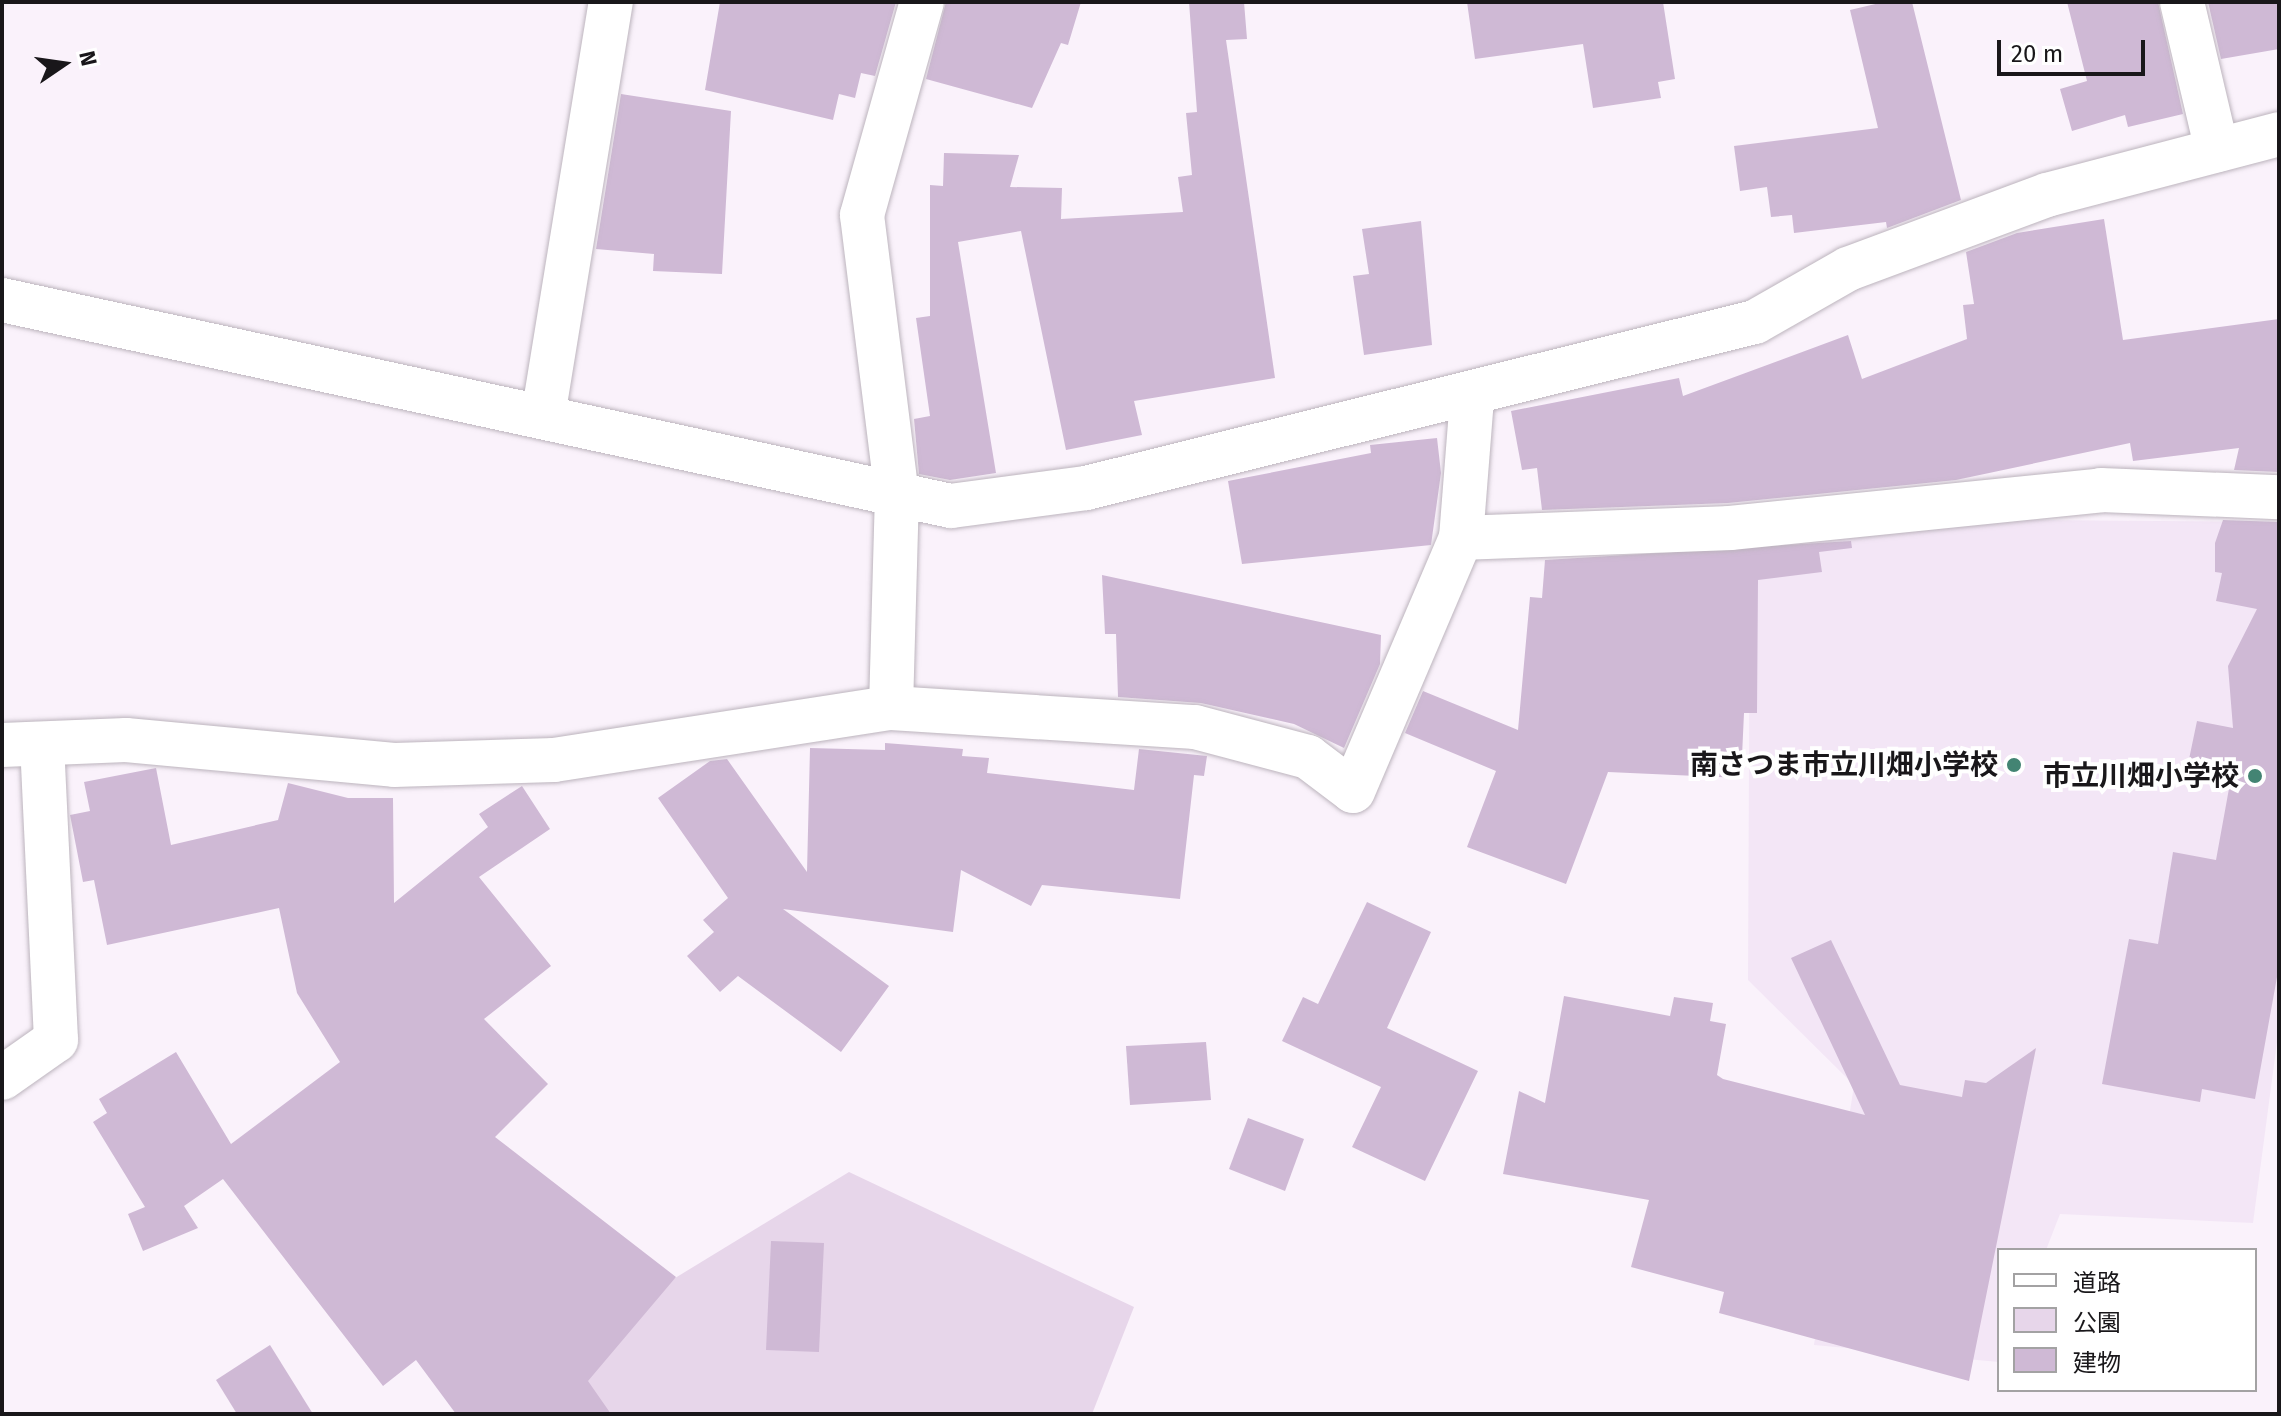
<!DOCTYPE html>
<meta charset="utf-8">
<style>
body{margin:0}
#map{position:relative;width:2281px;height:1416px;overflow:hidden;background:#faf2fb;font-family:"Fira Sans","Noto Sans JP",sans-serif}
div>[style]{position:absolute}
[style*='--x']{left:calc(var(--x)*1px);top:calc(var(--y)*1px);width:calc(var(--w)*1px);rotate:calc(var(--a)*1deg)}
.built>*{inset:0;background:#f3e6f6}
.green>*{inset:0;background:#e7d6ea}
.building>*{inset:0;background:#cfb9d5}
.roads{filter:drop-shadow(0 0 2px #bcb4bd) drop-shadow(0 0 2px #bcb4bd)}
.minor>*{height:44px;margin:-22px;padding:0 22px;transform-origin:22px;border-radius:22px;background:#fff}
.dots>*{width:22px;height:22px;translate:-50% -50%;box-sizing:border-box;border:4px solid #fff;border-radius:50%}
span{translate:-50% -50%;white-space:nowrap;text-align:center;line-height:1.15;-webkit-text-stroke:8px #fff;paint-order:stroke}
.poi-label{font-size:28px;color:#19171a;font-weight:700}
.right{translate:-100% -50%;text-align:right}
.frame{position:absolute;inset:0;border:4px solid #19171a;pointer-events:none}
.legend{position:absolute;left:1997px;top:1248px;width:260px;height:144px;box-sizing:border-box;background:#fff;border:2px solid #a3a2a3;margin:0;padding:10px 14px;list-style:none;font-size:24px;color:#19171a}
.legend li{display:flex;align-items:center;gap:16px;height:40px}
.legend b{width:40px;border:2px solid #a3a2a3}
.north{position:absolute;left:24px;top:24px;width:80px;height:80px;-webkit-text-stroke:6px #fff;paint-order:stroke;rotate:77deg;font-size:22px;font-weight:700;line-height:32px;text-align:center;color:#19171a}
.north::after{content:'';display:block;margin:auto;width:28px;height:36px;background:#19171a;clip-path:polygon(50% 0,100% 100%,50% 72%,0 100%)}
.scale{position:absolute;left:1997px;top:40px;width:148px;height:36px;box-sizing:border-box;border:4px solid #19171a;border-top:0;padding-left:10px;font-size:24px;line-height:28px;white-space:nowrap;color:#19171a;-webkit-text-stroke:6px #fff;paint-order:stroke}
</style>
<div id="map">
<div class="built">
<i style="clip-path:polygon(1919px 519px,2279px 522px,2279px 1027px,2253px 1223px,2060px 1214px,2046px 1250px,1999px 1250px,1999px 1362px,1814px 1345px,1854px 1085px,1748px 980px,1750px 549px)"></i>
</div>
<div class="green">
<i style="clip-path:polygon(849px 1172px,1134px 1307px,1092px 1414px,452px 1414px)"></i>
</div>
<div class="building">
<i style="clip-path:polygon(720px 2px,896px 2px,875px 76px,861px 73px,855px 98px,839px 94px,833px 120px,705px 90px)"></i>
<i style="clip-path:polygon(946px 2px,1081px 2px,1068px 45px,1061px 43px,1032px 108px,926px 79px)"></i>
<i style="clip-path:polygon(1189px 2px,1244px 2px,1247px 39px,1226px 40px,1275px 378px,1134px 401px,1142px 435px,1066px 450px,1021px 231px,958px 242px,996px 473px,950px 480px,919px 474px,914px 419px,930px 416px,916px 318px,930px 316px,930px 185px,943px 186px,944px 153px,1019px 155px,1010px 187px,1062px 188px,1061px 219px,1183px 212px,1178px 177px,1192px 175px,1186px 113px,1197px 112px)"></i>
<i style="clip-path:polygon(1467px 2px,1663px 2px,1675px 79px,1658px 82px,1661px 98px,1593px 108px,1583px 44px,1475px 59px)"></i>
<i style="clip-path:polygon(1884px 2px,1912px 2px,1961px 200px,1887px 228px,1886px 222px,1794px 233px,1792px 215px,1771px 217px,1767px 187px,1740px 191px,1734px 146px,1878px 128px,1850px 10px)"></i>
<i style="clip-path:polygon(2067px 2px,2158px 2px,2183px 114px,2128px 127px,2125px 115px,2072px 131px,2060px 89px,2087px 81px)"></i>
<i style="clip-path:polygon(2208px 2px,2279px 2px,2279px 49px,2221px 59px)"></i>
<i style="clip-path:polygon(621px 94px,731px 111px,722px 274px,653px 271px,654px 254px,596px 249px)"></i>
<i style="clip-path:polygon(2104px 219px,2123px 340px,2279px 319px,2279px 472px,2234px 470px,2239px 448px,2133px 461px,2130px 443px,1956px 480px,1728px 503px,1542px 510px,1537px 468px,1522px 470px,1511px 411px,1679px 378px,1683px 396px,1848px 335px,1862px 379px,1967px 339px,1963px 305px,1974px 304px,1966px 252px,2017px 233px)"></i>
<i style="clip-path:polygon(1421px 221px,1432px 345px,1364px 355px,1353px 276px,1369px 274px,1362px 229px)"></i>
<i style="clip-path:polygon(1437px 438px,1441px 473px,1431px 545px,1242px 564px,1228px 481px,1371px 453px,1370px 445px)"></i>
<i style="clip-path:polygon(2223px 520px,2279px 522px,2279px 966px,2255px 1099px,2202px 1089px,2200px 1102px,2102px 1084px,2129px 939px,2158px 944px,2173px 852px,2216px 860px,2232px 772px,2188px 764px,2197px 721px,2233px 728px,2228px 666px,2257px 609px,2216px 601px,2222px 573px,2215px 572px,2215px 543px)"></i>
<i style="clip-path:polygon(1851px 541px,1852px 548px,1819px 552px,1822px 572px,1758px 580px,1757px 713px,1744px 713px,1741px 778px,1608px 772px,1566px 884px,1467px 847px,1496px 771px,1405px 733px,1423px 691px,1518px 730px,1530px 597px,1542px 598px,1545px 560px)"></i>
<i style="clip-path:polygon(1102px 575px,1381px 635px,1380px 664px,1344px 748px,1294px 724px,1201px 703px,1118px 697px,1116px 634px,1105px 634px)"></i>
<i style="clip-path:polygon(885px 743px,963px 749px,962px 756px,989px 758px,987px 773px,1134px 790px,1139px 749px,1207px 756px,1204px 776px,1194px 775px,1180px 899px,1042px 885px,1031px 906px,961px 870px,953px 932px,783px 909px,889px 986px,841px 1052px,738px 976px,720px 992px,687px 956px,714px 932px,703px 920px,728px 898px,658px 798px,710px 761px,727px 759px,807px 872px,810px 748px,885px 750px)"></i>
<i style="clip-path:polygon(156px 768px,171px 845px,278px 820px,288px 783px,348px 798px,393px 798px,394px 903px,488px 827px,479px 814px,522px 786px,550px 829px,479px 877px,551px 966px,484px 1019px,548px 1084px,495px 1137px,676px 1277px,588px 1381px,611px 1414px,456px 1414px,416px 1360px,383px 1386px,223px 1179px,184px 1206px,198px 1228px,143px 1251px,128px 1214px,145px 1207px,93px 1122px,107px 1113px,99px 1099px,176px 1052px,231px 1144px,340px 1062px,297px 993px,279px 908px,107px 945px,94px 880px,83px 882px,70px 815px,90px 811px,84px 782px)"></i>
<i style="clip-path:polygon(1367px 902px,1431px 932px,1387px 1028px,1478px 1071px,1425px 1181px,1352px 1147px,1381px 1087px,1282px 1041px,1303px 997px,1318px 1004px)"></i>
<i style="clip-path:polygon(1831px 940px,1900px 1085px,1962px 1097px,1965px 1080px,1986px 1083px,2036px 1048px,1969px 1381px,1719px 1313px,1724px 1292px,1631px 1267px,1649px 1200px,1503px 1174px,1519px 1091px,1545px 1103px,1564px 996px,1670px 1016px,1674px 997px,1713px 1003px,1710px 1021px,1726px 1024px,1717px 1075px,1723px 1079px,1865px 1115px,1791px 958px)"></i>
<i style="clip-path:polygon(1206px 1042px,1211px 1100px,1130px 1105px,1126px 1046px)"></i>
<i style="clip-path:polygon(1248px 1118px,1304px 1139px,1285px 1191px,1229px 1169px)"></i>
<i style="clip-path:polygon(771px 1241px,824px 1243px,819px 1352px,766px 1350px)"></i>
<i style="clip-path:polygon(270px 1345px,313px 1414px,237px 1414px,216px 1380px)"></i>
</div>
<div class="roads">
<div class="minor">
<i style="--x:2182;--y:2;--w:152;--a:76.7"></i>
<i style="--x:2;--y:300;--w:971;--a:12.25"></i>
<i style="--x:951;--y:506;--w:136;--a:-7.6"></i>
<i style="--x:1086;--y:488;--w:689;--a:-13.94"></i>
<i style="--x:1755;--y:322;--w:107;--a:-29.7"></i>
<i style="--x:1848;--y:269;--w:212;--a:-20.4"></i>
<i style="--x:2047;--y:195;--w:240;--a:-14.7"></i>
<i style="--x:543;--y:416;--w:420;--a:-80.7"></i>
<i style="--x:1461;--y:538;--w:269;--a:-2.1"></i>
<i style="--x:1730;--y:528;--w:373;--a:-5.8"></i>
<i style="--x:2101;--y:490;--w:178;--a:2.3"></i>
<i style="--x:891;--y:708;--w:212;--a:-88.4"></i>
<i style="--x:897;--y:496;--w:283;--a:-97.1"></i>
<i style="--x:862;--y:215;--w:221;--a:-74.3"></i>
<i style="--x:2;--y:745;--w:124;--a:-2.3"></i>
<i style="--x:126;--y:740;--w:269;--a:5.3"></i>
<i style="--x:394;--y:765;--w:160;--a:-1.8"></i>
<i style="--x:554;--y:760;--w:341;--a:-8.8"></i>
<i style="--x:891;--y:708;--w:305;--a:3.6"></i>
<i style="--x:1195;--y:727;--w:117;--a:14.9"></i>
<i style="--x:1308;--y:757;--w:56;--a:37.1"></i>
<i style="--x:1353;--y:791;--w:275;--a:-66.9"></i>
<i style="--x:1461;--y:538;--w:140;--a:-85.5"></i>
<i style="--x:2;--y:1078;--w:66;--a:-35.1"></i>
<i style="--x:56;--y:1040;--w:294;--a:-92.7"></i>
</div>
</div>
<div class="dots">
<i style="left:2014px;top:765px;background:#438473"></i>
<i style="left:2255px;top:776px;background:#438473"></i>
</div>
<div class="poi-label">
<span class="right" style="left:1998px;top:765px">南さつま市立川畑小学校</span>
<span class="right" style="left:2239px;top:776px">市立川畑小学校</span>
</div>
<div class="frame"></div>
<ul class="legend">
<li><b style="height:10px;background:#fff"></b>道路</li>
<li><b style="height:22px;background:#e7d6ea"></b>公園</li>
<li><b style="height:22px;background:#cfb9d5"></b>建物</li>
</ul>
<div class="north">N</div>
<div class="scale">20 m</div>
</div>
